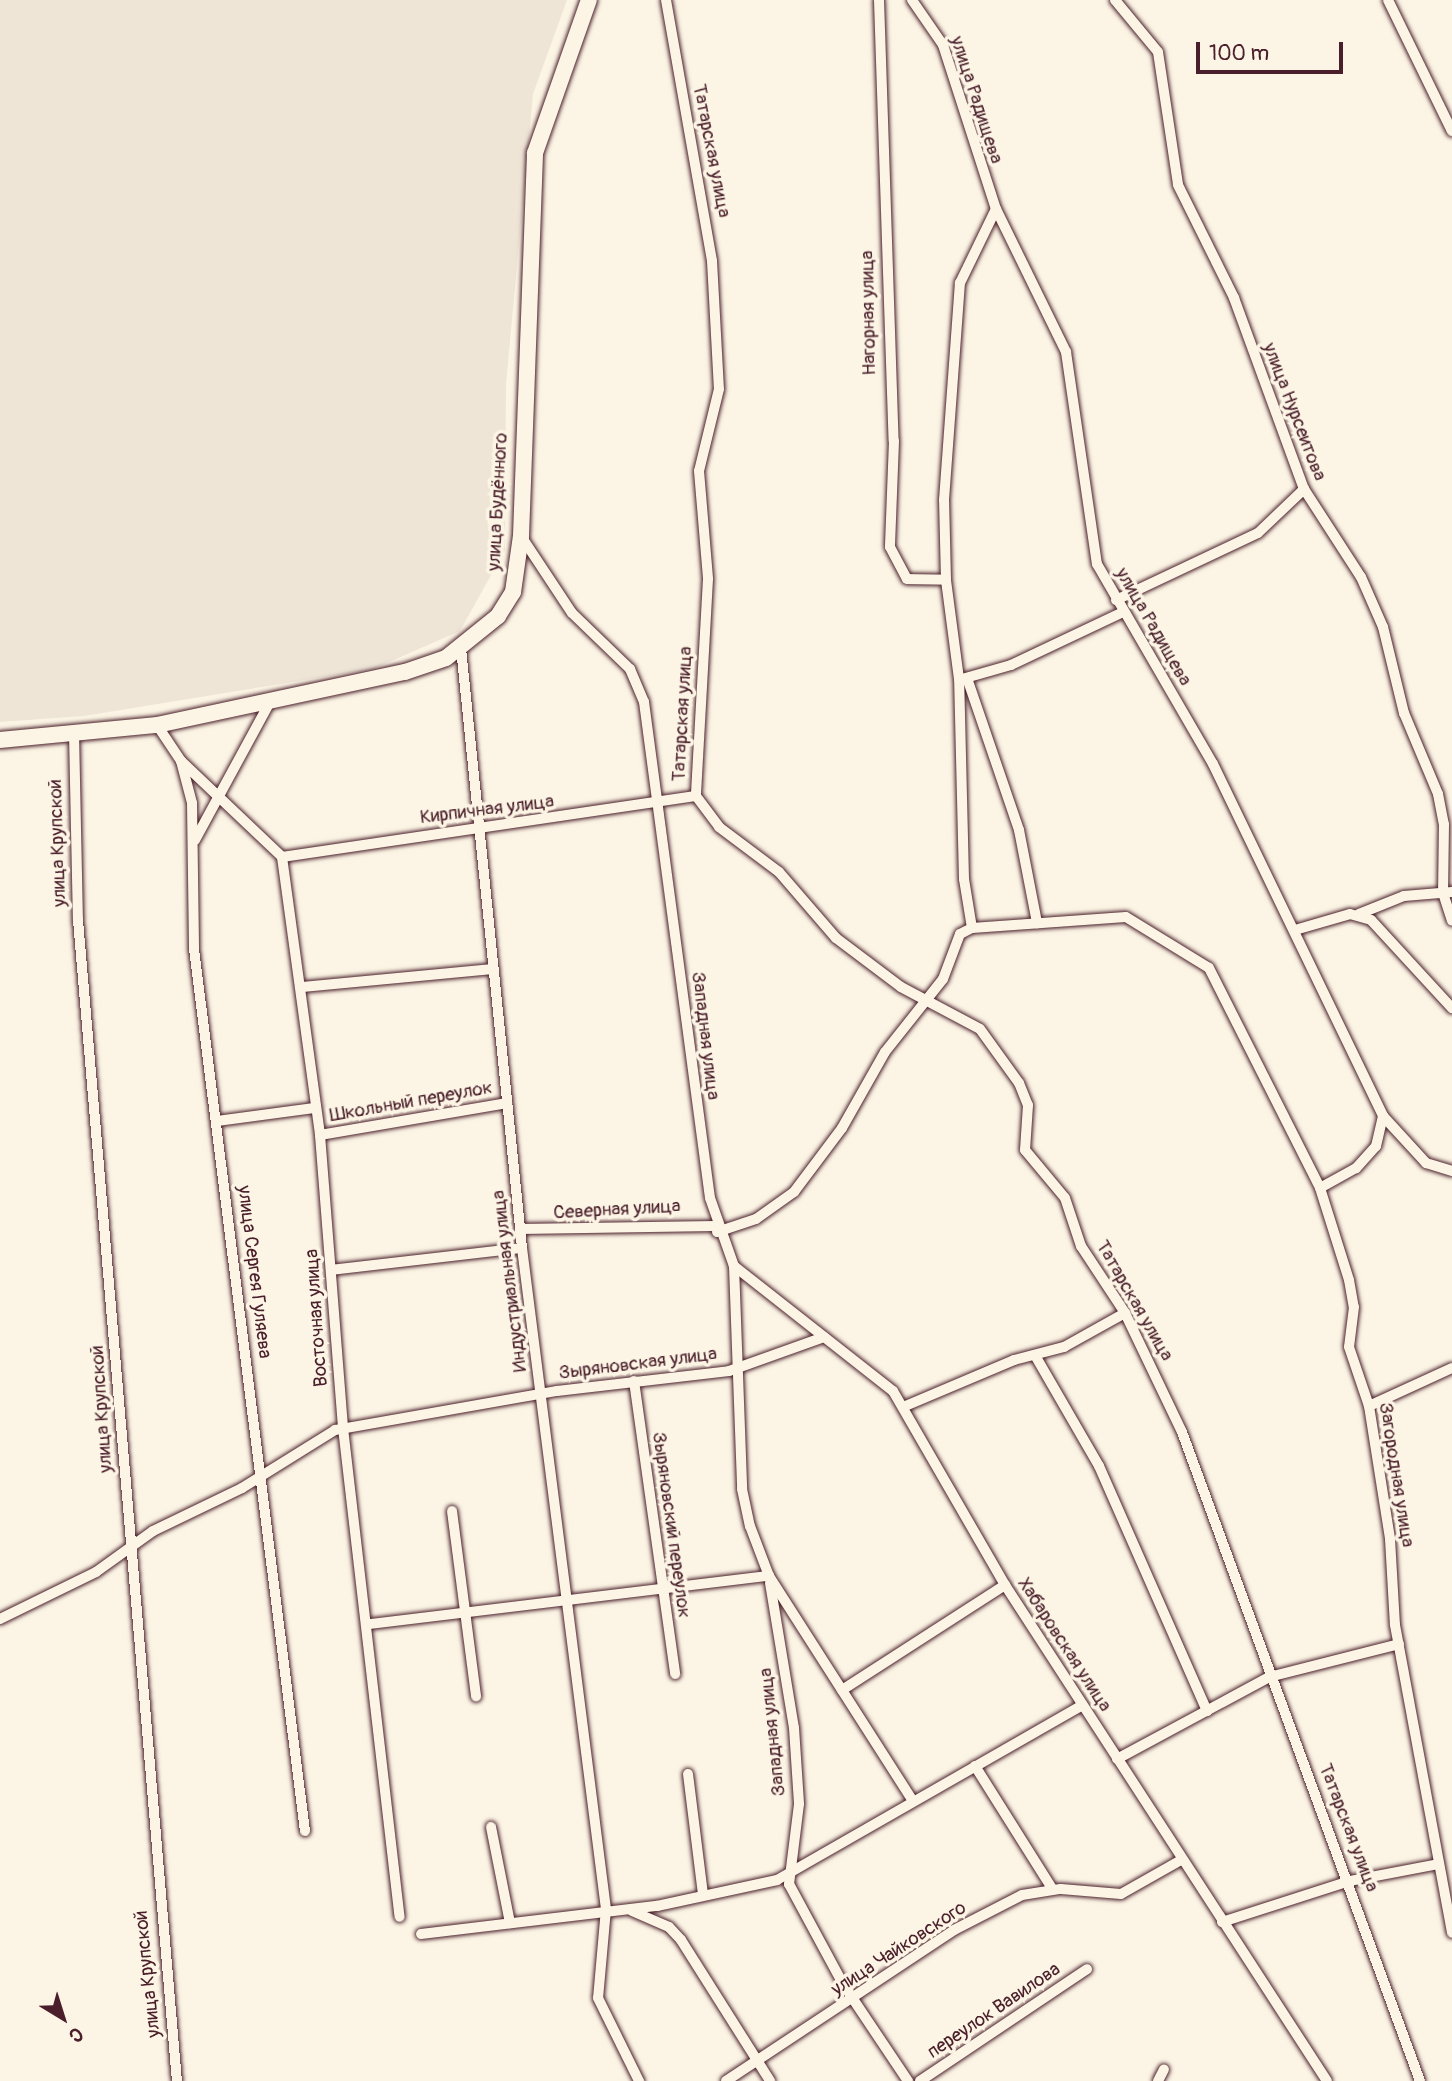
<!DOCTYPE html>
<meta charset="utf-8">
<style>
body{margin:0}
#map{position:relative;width:1452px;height:2081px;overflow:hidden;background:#fcf5e5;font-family:Pangolin,sans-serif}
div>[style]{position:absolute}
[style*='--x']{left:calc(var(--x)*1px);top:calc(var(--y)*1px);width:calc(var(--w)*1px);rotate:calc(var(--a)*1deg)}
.built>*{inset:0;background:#eee5d7}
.roads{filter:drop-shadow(0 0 2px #4a1f2b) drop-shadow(0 0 2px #4a1f2b)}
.street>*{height:10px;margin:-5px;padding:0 5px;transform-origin:5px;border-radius:5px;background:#fcf5e5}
.secondary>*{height:16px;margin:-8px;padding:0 8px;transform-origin:8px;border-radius:8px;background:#fcf5e5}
span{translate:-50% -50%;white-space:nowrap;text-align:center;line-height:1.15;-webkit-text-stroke:7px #fcf5e5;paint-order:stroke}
.street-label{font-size:19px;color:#4a1f2b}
.north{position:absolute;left:28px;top:1983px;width:70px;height:70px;-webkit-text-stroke:5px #fcf5e5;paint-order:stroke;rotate:142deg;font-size:19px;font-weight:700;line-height:28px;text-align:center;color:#4a1f2b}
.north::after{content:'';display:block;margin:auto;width:24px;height:32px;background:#4a1f2b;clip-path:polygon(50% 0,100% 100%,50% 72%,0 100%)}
.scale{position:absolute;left:1196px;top:42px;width:147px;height:32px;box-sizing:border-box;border:4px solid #4a1f2b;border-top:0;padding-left:9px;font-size:21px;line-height:24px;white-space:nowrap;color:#4a1f2b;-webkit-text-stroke:5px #fcf5e5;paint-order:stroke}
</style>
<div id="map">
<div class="built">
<i style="clip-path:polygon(0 0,567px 0,533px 94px,506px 384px,505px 550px,460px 631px,373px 669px,84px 716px,0 722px)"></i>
</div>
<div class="roads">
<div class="street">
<i style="--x:666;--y:0;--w:265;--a:80"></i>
<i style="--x:712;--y:261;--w:128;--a:86.9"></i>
<i style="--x:719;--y:389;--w:84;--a:103.7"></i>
<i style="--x:699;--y:471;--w:108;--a:85.2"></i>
<i style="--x:708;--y:579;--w:217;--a:93.2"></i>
<i style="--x:696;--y:796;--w:39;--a:53"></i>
<i style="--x:719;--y:827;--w:75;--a:36.9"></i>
<i style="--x:779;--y:872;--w:87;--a:49.2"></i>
<i style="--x:836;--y:938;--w:81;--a:37"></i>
<i style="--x:901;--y:987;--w:89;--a:28"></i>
<i style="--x:980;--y:1029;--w:67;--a:54.2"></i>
<i style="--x:1019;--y:1083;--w:24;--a:68"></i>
<i style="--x:1028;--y:1105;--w:45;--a:93.8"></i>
<i style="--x:1025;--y:1150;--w:62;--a:50.2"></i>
<i style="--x:1065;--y:1198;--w:51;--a:71.6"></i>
<i style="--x:1081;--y:1246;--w:80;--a:56.7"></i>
<i style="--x:1125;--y:1313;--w:132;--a:64.4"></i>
<i style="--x:1182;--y:1432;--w:691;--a:69.86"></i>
<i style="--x:879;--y:0;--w:441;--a:88.1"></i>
<i style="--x:894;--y:441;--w:106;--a:92.2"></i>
<i style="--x:890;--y:547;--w:36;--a:62"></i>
<i style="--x:907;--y:579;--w:39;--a:1"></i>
<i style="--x:912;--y:0;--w:55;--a:55.4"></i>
<i style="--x:943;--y:45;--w:172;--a:72.1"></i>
<i style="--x:996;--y:209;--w:159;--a:63.9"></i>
<i style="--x:1066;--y:352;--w:214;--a:81.7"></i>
<i style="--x:1097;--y:564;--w:231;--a:59.9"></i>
<i style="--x:1213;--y:764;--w:391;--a:64.2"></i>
<i style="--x:1383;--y:1116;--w:31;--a:103"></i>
<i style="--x:1376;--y:1146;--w:30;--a:132"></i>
<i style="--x:1356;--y:1168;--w:41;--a:150.9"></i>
<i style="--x:1115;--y:0;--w:67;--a:50.4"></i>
<i style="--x:1158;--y:52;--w:134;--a:81.4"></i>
<i style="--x:1178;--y:185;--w:126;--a:63.6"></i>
<i style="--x:1234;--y:298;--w:203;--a:69.9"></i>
<i style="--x:1304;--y:489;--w:105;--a:57.1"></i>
<i style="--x:1361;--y:577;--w:55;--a:66.3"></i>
<i style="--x:1383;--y:627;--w:89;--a:76.3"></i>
<i style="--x:1404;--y:713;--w:88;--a:67.2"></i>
<i style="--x:1438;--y:794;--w:31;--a:79"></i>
<i style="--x:1444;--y:824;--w:69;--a:90.8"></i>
<i style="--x:1443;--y:893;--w:29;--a:72"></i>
<i style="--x:1388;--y:0;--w:146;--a:64"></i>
<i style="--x:521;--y:536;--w:92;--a:56.5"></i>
<i style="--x:572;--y:613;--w:81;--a:44"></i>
<i style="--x:630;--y:669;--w:36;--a:67"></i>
<i style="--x:644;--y:702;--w:500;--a:82.42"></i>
<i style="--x:710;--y:1198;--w:72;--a:70.6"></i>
<i style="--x:734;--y:1266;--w:223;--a:87.9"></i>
<i style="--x:742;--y:1489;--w:38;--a:78"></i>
<i style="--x:750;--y:1526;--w:53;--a:69.2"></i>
<i style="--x:769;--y:1576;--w:264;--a:57.4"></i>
<i style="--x:1116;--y:600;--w:157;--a:-25.3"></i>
<i style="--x:1258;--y:533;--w:64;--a:-43.7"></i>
<i style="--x:461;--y:648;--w:603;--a:84.19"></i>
<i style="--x:522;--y:1248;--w:666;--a:82.76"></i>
<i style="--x:606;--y:1909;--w:89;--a:95.1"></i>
<i style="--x:598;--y:1998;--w:93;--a:63.7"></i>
<i style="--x:967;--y:678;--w:161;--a:71.1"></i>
<i style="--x:1019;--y:830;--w:95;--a:79"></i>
<i style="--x:962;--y:679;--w:51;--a:-15.9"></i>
<i style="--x:1011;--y:665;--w:124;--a:-25.3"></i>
<i style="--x:157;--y:725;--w:43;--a:56.3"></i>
<i style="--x:181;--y:761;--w:43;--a:75.3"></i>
<i style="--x:192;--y:803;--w:146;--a:89.2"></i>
<i style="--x:194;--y:949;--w:889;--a:82.83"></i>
<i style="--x:74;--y:733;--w:187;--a:88.8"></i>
<i style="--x:78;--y:920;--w:1165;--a:85.13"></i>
<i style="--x:181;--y:761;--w:139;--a:43.5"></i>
<i style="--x:282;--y:857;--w:281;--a:82.2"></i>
<i style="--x:320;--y:1135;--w:294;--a:85.5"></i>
<i style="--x:343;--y:1428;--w:492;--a:83.4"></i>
<i style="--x:195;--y:840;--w:157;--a:-61.5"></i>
<i style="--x:282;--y:857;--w:418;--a:-8.4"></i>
<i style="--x:1359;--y:914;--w:48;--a:-21.8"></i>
<i style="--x:1404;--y:896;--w:48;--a:-4.8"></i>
<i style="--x:972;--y:928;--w:50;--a:-99.3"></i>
<i style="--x:964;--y:879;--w:200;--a:-91.4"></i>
<i style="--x:959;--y:679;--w:100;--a:-97.5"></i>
<i style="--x:946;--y:580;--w:80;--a:-91.4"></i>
<i style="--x:944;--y:500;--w:218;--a:-85.8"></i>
<i style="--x:960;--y:283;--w:82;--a:-64.1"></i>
<i style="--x:1295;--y:930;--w:57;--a:-16.2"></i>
<i style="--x:1350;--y:914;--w:22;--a:16"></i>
<i style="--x:1371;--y:920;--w:120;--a:47.4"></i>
<i style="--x:302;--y:987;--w:192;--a:-5.4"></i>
<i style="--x:1383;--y:1116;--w:64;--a:47.5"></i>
<i style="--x:1426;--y:1163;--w:27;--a:17"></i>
<i style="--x:217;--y:1121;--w:98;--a:-7.6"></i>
<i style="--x:320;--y:1135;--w:190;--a:-9.7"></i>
<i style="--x:520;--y:1229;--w:195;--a:-0.9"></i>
<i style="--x:717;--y:1232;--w:41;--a:-18.4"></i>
<i style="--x:756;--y:1219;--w:47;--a:-35.4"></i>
<i style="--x:794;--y:1192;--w:80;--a:-53.1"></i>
<i style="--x:842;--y:1128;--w:87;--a:-60.5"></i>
<i style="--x:885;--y:1052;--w:93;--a:-51.5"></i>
<i style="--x:943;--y:979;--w:48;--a:-69.3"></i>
<i style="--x:960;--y:934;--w:13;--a:-27"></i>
<i style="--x:972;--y:928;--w:154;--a:-4.1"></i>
<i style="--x:1126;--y:917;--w:97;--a:31.6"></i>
<i style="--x:1209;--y:968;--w:246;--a:63.2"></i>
<i style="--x:1320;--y:1188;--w:96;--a:72.5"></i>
<i style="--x:1349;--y:1280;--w:27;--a:80"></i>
<i style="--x:1354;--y:1307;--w:40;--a:97.1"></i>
<i style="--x:1349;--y:1347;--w:62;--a:71.3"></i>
<i style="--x:1369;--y:1406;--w:135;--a:81"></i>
<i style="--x:1390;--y:1539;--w:86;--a:86.7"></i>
<i style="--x:1395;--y:1625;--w:313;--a:79.5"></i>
<i style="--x:734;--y:1266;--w:202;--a:38.2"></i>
<i style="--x:893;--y:1391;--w:224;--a:60"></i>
<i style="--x:1005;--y:1585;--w:591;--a:57.01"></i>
<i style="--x:331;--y:1270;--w:192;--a:-6.6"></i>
<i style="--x:1036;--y:1357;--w:126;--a:60"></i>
<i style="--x:1099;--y:1466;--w:268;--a:66.2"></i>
<i style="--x:634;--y:1381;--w:296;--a:82"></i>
<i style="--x:1369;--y:1406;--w:91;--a:-24.6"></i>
<i style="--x:903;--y:1407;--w:121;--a:-22.9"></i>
<i style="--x:1014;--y:1360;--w:52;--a:-14.6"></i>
<i style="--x:1064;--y:1347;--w:70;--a:-29.1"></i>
<i style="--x:452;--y:1511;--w:187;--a:82.6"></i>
<i style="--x:770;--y:1583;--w:147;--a:80.6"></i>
<i style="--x:794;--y:1728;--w:76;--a:86.2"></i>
<i style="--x:799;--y:1804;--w:81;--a:97.1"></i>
<i style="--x:789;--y:1884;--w:114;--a:61.6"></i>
<i style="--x:843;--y:1984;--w:117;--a:56.2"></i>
<i style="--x:0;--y:1619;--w:107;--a:-26.1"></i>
<i style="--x:96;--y:1572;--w:70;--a:-35.7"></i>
<i style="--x:153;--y:1531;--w:99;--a:-25.8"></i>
<i style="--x:242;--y:1488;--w:110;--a:-31.9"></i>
<i style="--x:335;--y:1430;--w:225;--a:-10"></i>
<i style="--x:557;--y:1391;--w:173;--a:-6.6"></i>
<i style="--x:729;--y:1371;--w:101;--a:-19.7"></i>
<i style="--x:370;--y:1624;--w:402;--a:-6.9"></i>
<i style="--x:842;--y:1690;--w:194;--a:-32.8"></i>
<i style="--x:1117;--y:1759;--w:173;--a:-28.3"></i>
<i style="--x:1269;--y:1677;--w:134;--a:-14.2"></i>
<i style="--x:975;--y:1766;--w:146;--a:57.8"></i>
<i style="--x:688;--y:1774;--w:122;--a:82.9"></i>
<i style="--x:491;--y:1827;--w:98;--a:78.8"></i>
<i style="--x:632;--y:1911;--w:40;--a:23.4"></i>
<i style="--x:669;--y:1927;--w:18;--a:47"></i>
<i style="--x:681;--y:1940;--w:167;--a:57.7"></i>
<i style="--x:1222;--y:1922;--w:134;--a:-17.8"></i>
<i style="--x:1350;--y:1881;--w:90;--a:-10.9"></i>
<i style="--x:421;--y:1934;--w:238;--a:-6.8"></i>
<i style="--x:657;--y:1906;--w:123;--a:-12.2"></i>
<i style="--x:777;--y:1880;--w:352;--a:-29.8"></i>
<i style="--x:726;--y:2081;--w:273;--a:-33.5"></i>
<i style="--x:954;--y:1930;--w:76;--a:-27.2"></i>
<i style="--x:1022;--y:1895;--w:39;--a:-9"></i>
<i style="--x:1061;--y:1889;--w:60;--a:4.8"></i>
<i style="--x:1121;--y:1894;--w:69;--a:-29.5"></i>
<i style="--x:920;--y:2081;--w:201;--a:-33.8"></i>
<i style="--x:1158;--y:2081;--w:13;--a:-63"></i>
</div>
<div class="secondary">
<i style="--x:0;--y:740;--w:158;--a:-5.5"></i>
<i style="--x:157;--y:725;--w:254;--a:-12.1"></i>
<i style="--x:405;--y:672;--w:43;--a:-18.9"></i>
<i style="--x:446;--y:658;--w:67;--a:-38.9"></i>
<i style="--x:498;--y:616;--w:28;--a:-58"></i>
<i style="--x:513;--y:592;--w:57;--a:-81.9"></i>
<i style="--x:521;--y:536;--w:383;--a:-87.9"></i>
<i style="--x:535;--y:153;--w:162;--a:-70.6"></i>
</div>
</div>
<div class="street-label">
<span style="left:976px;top:100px;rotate:72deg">улица Радищева</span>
<span style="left:711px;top:151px;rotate:79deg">Татарская улица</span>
<span style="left:869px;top:313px;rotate:-91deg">Нагорная улица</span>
<span style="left:1294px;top:412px;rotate:69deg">улица Нурсеитова</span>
<span style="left:498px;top:502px;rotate:-87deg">улица Будённого</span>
<span style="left:1153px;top:627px;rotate:60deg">улица Радищева</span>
<span style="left:683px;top:714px;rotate:-87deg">Татарская улица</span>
<span style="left:487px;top:810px;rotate:-7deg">Кирпичная улица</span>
<span style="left:58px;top:843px;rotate:-92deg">улица Крупской</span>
<span style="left:705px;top:1036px;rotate:83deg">Западная улица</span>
<span style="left:411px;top:1102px;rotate:-10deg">Школьный переулок</span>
<span style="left:617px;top:1210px;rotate:-3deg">Северная улица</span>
<span style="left:254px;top:1272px;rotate:83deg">улица Сергея Гуляева</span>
<span style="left:510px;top:1281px;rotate:-97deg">Индустриальная улица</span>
<span style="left:1134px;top:1301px;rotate:60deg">Татарская улица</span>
<span style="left:317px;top:1318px;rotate:-94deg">Восточная улица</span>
<span style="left:638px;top:1364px;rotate:-7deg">Зыряновская улица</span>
<span style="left:102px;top:1409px;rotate:-94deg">улица Крупской</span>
<span style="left:1396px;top:1475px;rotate:81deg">Загородная улица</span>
<span style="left:671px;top:1525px;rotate:82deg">Зыряновский переулок</span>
<span style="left:1064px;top:1645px;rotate:57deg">Хабаровская улица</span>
<span style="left:773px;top:1732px;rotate:-96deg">Западная улица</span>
<span style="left:1348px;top:1828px;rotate:69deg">Татарская улица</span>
<span style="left:899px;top:1949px;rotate:-33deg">улица Чайковского</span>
<span style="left:148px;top:1974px;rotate:-96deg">улица Крупской</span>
<span style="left:994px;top:2011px;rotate:-34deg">переулок Вавилова</span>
</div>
<div class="north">С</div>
<div class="scale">100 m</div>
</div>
